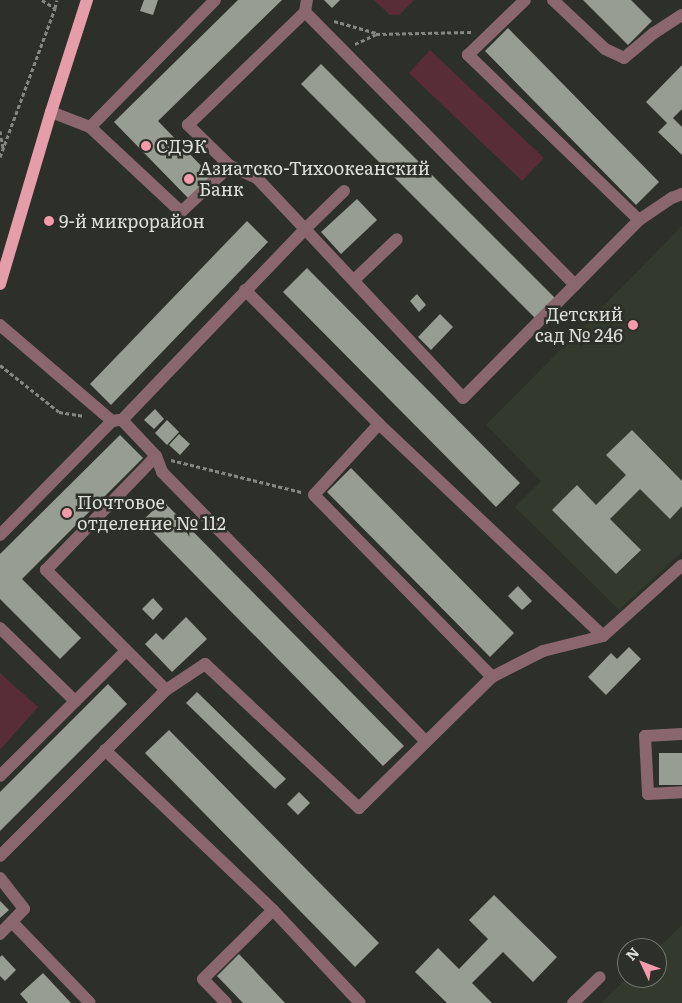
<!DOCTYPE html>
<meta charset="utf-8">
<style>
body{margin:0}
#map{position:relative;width:682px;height:1003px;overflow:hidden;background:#2c3028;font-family:Literata,serif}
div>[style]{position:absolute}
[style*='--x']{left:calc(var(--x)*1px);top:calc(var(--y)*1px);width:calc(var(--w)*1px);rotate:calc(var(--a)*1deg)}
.built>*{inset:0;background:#33392c}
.green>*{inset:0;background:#582d36}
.building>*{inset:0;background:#989d93}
.path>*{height:3px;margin-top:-1.5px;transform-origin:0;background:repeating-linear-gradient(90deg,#848881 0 4px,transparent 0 6.5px)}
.minor>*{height:12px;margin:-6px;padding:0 6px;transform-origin:6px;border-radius:6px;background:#8a676d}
.major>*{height:12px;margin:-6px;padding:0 6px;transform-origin:6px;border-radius:6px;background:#e59daa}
.dots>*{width:14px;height:14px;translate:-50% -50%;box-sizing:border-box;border:2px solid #2c3028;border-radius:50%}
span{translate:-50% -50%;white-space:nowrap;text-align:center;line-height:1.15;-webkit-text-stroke:5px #2c3028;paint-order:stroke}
.poi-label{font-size:18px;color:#dcdfda}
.left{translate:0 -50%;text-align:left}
.right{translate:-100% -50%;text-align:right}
.north{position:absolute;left:617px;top:938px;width:50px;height:50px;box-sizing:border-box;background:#2c3028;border:1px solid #72766f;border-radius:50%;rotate:313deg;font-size:14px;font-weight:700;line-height:20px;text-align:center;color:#dcdfda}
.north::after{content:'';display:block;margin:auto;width:18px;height:22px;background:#f39aab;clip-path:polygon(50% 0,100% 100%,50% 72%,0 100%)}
</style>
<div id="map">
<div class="built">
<i style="clip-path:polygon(682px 226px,682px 552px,619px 610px,515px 507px,541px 481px,486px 425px)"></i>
<i style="clip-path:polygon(682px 925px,682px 1003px,601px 1003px,627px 978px,657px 978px,657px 949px)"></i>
</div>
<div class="green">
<i style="clip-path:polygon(374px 0,414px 0,399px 15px,390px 15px)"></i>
<i style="clip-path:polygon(430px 50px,544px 158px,522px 181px,409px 73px)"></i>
<i style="clip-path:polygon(0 673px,38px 707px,0 750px)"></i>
</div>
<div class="building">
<i style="clip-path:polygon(144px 0,158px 0,153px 15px,140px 11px)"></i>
<i style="clip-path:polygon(238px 0,282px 0,158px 121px,211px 176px,188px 198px,114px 122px)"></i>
<i style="clip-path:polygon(324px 0,340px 0,332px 8px)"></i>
<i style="clip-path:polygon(583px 0,631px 0,652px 21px,628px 45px)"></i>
<i style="clip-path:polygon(508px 28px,659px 182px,636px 205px,485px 51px)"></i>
<i style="clip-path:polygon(321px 64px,557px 300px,537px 320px,301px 84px)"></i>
<i style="clip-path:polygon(682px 65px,682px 109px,673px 118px,682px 127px,682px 155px,658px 132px,667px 123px,646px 102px)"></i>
<i style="clip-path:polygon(357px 199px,377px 220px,341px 254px,321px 232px)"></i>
<i style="clip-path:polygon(247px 221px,268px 242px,111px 405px,90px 384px)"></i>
<i style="clip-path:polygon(307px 268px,520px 483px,496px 507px,283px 292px)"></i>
<i style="clip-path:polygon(417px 294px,426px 305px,419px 312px,410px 301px)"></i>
<i style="clip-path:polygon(440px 314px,453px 327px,431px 350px,418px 337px)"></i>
<i style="clip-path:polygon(155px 409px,164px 419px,154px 429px,144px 420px)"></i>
<i style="clip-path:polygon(167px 420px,179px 432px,167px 445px,155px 433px)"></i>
<i style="clip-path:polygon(632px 430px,682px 481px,682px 506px,670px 519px,640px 489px,610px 519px,641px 550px,616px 574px,552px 510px,577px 485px,596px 505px,626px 475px,606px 455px)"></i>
<i style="clip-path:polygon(179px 434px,190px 444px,180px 455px,169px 445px)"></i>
<i style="clip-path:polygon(120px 435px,143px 458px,22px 579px,81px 638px,60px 659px,0 599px,0 554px)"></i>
<i style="clip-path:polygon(351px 468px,514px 633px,490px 657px,327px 492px)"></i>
<i style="clip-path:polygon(163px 501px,404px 746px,383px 766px,142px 521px)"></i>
<i style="clip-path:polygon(518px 586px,532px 601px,522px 610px,508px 596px)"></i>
<i style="clip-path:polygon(153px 598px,163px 609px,153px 620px,142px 609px)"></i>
<i style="clip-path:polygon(186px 617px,207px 639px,172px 672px,145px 644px,156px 633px,163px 640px)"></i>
<i style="clip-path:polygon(629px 647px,641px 659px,606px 695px,588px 677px,611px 653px,617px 659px)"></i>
<i style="clip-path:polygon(108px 684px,127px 704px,0 831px,0 792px)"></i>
<i style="clip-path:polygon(197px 692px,286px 779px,275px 789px,186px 703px)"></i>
<i style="clip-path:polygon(169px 730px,379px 943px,355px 967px,145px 753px)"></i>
<i style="clip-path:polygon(659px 753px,682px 753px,682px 785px,659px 785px)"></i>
<i style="clip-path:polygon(299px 792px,310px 803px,298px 815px,287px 804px)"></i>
<i style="clip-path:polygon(494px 895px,557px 957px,533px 982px,503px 952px,472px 983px,492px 1003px,447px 1003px,415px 972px,438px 948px,459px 969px,488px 939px,469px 920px)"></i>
<i style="clip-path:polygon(0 901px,9px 910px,0 918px)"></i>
<i style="clip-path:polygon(239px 954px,285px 1003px,243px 1003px,217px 976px)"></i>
<i style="clip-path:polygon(2px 955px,16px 970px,5px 981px,0 976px,0 957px)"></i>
<i style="clip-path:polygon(43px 973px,71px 1003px,28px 1003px,20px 994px)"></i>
</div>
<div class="path">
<i style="--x:42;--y:0;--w:15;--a:32"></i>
<i style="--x:55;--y:8;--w:8;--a:-76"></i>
<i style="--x:334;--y:21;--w:44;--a:15.9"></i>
<i style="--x:355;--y:44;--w:23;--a:-25"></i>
<i style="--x:376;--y:34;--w:95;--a:-1.2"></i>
<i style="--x:0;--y:131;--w:17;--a:80"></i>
<i style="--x:0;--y:157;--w:159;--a:-69.7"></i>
<i style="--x:0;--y:365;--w:75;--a:38.5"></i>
<i style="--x:59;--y:412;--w:26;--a:9"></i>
<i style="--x:171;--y:460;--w:134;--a:13.8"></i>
</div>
<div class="minor">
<i style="--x:215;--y:0;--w:178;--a:134.5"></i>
<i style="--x:90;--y:127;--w:125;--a:43"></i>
<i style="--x:181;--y:212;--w:67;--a:-43.2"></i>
<i style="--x:553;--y:0;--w:71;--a:43.3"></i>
<i style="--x:605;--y:49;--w:21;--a:25"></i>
<i style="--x:624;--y:58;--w:39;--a:-40"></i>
<i style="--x:654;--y:33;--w:33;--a:-33"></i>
<i style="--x:305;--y:12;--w:384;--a:45.3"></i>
<i style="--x:51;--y:112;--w:42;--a:21"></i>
<i style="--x:344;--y:191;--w:54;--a:135.7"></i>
<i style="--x:305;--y:229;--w:231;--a:46.9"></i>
<i style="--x:463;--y:398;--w:250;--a:-45.3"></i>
<i style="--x:639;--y:220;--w:238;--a:-136"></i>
<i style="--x:468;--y:55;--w:79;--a:-44"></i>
<i style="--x:639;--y:220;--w:40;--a:-34"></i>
<i style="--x:672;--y:198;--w:11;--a:-22"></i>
<i style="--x:354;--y:280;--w:59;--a:-43.6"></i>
<i style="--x:245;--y:290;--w:190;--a:45"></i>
<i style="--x:379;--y:424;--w:308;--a:43.4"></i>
<i style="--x:0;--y:325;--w:148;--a:40.6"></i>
<i style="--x:112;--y:421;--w:7;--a:-8"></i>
<i style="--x:379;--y:424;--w:96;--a:132.5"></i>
<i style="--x:314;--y:495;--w:255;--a:45.6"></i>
<i style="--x:156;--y:456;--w:17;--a:69"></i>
<i style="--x:162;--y:472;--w:376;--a:45.6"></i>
<i style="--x:0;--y:535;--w:160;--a:-45.5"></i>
<i style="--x:0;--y:628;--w:105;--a:44.2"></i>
<i style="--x:166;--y:690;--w:47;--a:-33.7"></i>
<i style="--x:205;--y:664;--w:211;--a:43.1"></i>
<i style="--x:359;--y:808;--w:187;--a:-44.6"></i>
<i style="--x:492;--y:677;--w:57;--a:-27"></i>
<i style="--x:543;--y:651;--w:62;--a:-14"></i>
<i style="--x:603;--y:636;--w:106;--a:-41.9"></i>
<i style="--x:682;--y:734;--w:37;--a:177"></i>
<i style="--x:645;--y:736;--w:58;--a:87"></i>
<i style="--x:648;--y:794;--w:34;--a:-3"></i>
<i style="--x:105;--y:750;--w:232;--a:43.6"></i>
<i style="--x:273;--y:910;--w:127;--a:46.9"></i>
<i style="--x:0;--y:776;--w:177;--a:-44.8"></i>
<i style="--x:0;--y:856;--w:235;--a:-45"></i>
<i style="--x:166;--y:690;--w:170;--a:-135"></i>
<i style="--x:46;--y:570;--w:158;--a:-46"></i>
<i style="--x:156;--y:456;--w:50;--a:-133.4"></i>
<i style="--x:122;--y:420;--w:265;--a:-46.2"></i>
<i style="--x:305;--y:229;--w:70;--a:-133.3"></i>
<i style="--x:257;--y:178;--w:30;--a:-156"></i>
<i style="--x:230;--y:166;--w:59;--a:-135.7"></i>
<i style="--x:188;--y:125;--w:163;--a:-44"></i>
<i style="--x:305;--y:12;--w:12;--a:-81"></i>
<i style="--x:0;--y:878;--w:39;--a:52"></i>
<i style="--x:24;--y:909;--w:35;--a:134"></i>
<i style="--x:12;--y:922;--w:112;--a:46.1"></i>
<i style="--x:226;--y:1003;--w:33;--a:-134"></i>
<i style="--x:203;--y:979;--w:98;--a:-44.6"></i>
<i style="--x:573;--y:1003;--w:37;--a:-44"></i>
</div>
<div class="major">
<i style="--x:0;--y:284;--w:179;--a:-73.5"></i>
<i style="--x:51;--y:112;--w:118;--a:-72.2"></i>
</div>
<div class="dots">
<i style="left:146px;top:146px;background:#f39aab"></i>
<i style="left:189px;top:179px;background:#f39aab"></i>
<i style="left:49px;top:221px;background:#f39aab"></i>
<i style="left:633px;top:325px;background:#f39aab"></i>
<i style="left:67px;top:513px;background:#f39aab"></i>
</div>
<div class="poi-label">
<span class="left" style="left:156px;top:146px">СДЭК</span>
<span class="left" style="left:199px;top:179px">Азиатско-Тихоокеанский<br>Банк</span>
<span class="left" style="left:59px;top:221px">9-й микрорайон</span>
<span class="right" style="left:623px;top:325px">Детский<br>сад № 246</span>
<span class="left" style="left:77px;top:513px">Почтовое<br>отделение № 112</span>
</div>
<div class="north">N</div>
</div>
